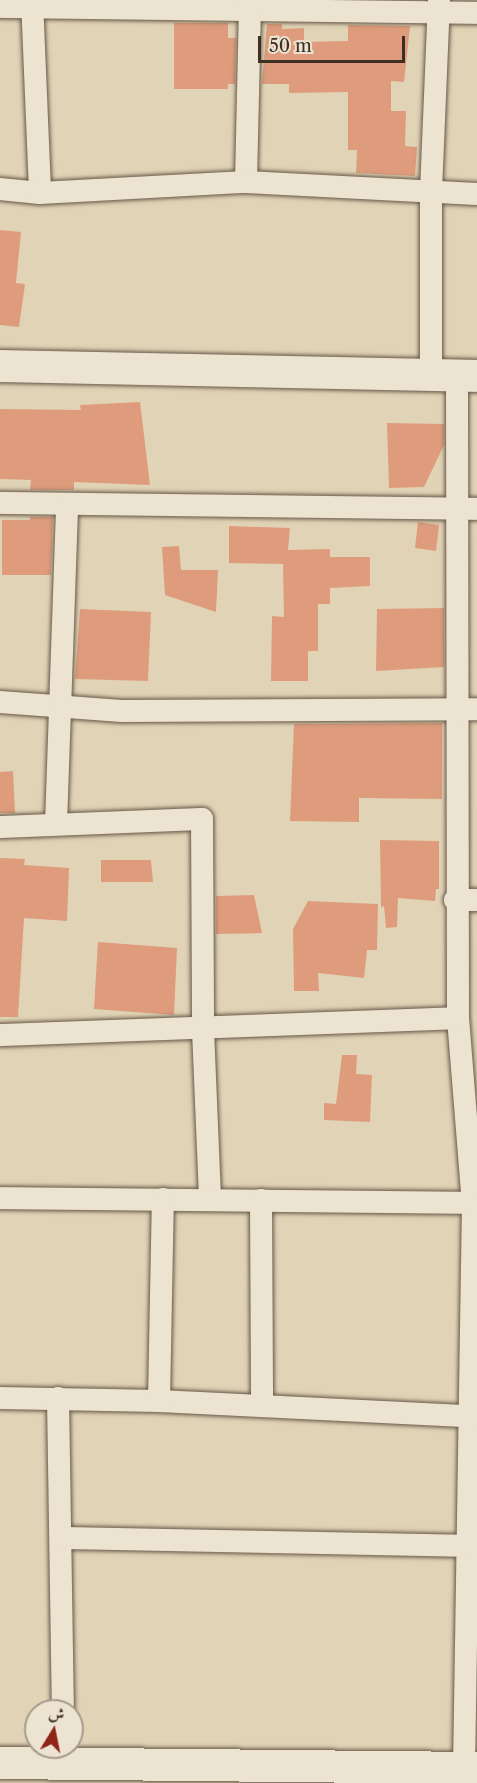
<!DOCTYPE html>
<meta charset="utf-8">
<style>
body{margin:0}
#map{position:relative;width:477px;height:1783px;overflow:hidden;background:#e1d4b6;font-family:"Libre Caslon Text",Amiri,serif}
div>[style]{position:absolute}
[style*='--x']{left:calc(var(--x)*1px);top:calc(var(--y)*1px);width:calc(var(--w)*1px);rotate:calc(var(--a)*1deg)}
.building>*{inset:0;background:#de9c7d}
.roads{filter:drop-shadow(0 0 2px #675848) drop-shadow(0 0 2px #675848)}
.street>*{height:22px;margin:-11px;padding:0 11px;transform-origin:11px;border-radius:11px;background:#ece3d0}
.secondary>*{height:32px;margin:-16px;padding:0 16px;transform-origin:16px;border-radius:16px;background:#ece3d0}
span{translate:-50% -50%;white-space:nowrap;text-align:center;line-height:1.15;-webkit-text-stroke:4.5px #ece3d0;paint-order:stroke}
.north{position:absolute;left:24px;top:1699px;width:60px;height:60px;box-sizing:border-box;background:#ece3d0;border:2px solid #a69b8b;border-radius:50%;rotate:10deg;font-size:16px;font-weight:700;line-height:24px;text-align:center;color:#3e2f24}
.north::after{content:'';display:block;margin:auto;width:21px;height:27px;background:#8f2418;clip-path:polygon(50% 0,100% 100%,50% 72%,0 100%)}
.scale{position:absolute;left:258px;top:36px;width:147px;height:27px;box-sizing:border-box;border:3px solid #3e2f24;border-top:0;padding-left:8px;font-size:18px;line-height:21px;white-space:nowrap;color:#3e2f24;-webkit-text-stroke:4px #ece3d0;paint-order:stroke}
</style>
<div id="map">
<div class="building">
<i style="clip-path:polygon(174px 23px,228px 23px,228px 38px,236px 38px,235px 84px,228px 84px,228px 89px,174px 89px)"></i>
<i style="clip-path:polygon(267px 24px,282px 24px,282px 29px,304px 28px,304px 42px,348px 41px,348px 25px,410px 26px,404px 82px,391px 81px,391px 111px,406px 111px,405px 146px,417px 147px,415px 176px,356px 173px,357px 150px,348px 150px,348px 92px,289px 93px,289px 84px,262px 84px)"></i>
<i style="clip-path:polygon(0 230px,21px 232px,16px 283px,25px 284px,19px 327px,0 325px)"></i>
<i style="clip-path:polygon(140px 402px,150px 485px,74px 482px,74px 490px,30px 490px,31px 480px,0 479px,0 409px,81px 410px,80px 405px)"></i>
<i style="clip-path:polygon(387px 423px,444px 424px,444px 445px,424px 487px,389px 488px)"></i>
<i style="clip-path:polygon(30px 517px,53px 517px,51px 575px,2px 575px,2px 520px,30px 520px)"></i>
<i style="clip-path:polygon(418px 522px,439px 525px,436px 551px,415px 548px)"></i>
<i style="clip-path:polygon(229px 526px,290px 528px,288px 550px,330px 549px,330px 557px,370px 557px,370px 586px,330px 588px,330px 604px,318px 604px,318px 651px,308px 651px,308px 681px,271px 681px,272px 616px,284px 617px,283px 564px,229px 563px)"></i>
<i style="clip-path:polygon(179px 546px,181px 570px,218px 570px,216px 612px,165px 595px,162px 547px)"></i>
<i style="clip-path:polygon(444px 608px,444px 667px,376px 671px,377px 609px)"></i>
<i style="clip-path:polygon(80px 609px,151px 612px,148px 681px,75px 679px)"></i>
<i style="clip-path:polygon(442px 723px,442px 799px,359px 798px,359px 822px,290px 821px,294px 724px)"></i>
<i style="clip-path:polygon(13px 771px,15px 813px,0 813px,0 772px)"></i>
<i style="clip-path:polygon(380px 840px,439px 841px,439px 889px,436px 889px,435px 901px,398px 898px,397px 927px,386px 928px,384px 906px,381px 907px)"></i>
<i style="clip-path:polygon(0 858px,25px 859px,24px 865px,69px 868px,67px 921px,24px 918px,18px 1017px,0 1017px)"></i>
<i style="clip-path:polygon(101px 860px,151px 860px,153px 882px,101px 882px)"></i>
<i style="clip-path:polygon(254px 895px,262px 933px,216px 934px,216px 896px)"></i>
<i style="clip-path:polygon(308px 901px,378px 904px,377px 950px,367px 950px,364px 978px,318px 973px,319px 991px,294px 991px,293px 929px)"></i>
<i style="clip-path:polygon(98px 942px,177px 948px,174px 1015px,94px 1009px)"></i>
<i style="clip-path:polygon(342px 1055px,357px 1055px,356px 1074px,372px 1075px,370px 1122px,324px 1120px,324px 1103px,336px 1104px)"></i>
</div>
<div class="roads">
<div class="street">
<i style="--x:32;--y:0;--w:193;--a:87.6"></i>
<i style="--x:0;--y:7;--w:477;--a:0.7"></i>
<i style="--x:246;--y:182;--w:182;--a:-88.7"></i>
<i style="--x:0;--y:189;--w:40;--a:5.7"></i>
<i style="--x:40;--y:193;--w:206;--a:-3.1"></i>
<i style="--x:246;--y:182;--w:231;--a:3"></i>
<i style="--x:431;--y:375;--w:184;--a:-90"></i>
<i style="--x:431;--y:191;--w:191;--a:-87.6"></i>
<i style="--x:457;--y:375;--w:643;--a:89.91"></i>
<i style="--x:458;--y:1018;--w:186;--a:85.4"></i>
<i style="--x:473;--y:1203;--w:564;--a:90.91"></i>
<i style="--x:0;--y:503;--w:477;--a:0.7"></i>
<i style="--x:0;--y:702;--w:122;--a:4.2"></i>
<i style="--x:122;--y:711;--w:355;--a:-0.3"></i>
<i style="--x:56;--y:824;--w:320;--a:-88"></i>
<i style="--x:0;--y:827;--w:202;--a:-2.3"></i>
<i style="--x:202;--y:819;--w:211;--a:89.7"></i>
<i style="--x:203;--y:1030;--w:170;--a:87.6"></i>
<i style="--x:455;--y:900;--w:22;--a:0"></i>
<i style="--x:0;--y:1035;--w:458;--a:-2.1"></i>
<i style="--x:0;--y:1198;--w:473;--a:0.6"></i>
<i style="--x:261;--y:1200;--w:206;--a:89.7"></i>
<i style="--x:0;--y:1398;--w:159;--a:1.1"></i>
<i style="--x:159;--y:1401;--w:310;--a:2.8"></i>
<i style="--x:58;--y:1398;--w:313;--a:89.1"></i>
<i style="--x:159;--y:1401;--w:202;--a:-88.9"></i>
<i style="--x:63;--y:1538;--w:414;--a:1.1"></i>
</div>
<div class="secondary">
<i style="--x:0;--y:366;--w:477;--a:1.2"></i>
<i style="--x:0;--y:1763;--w:477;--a:0.6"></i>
</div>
</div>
<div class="north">ش</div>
<div class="scale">50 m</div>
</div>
